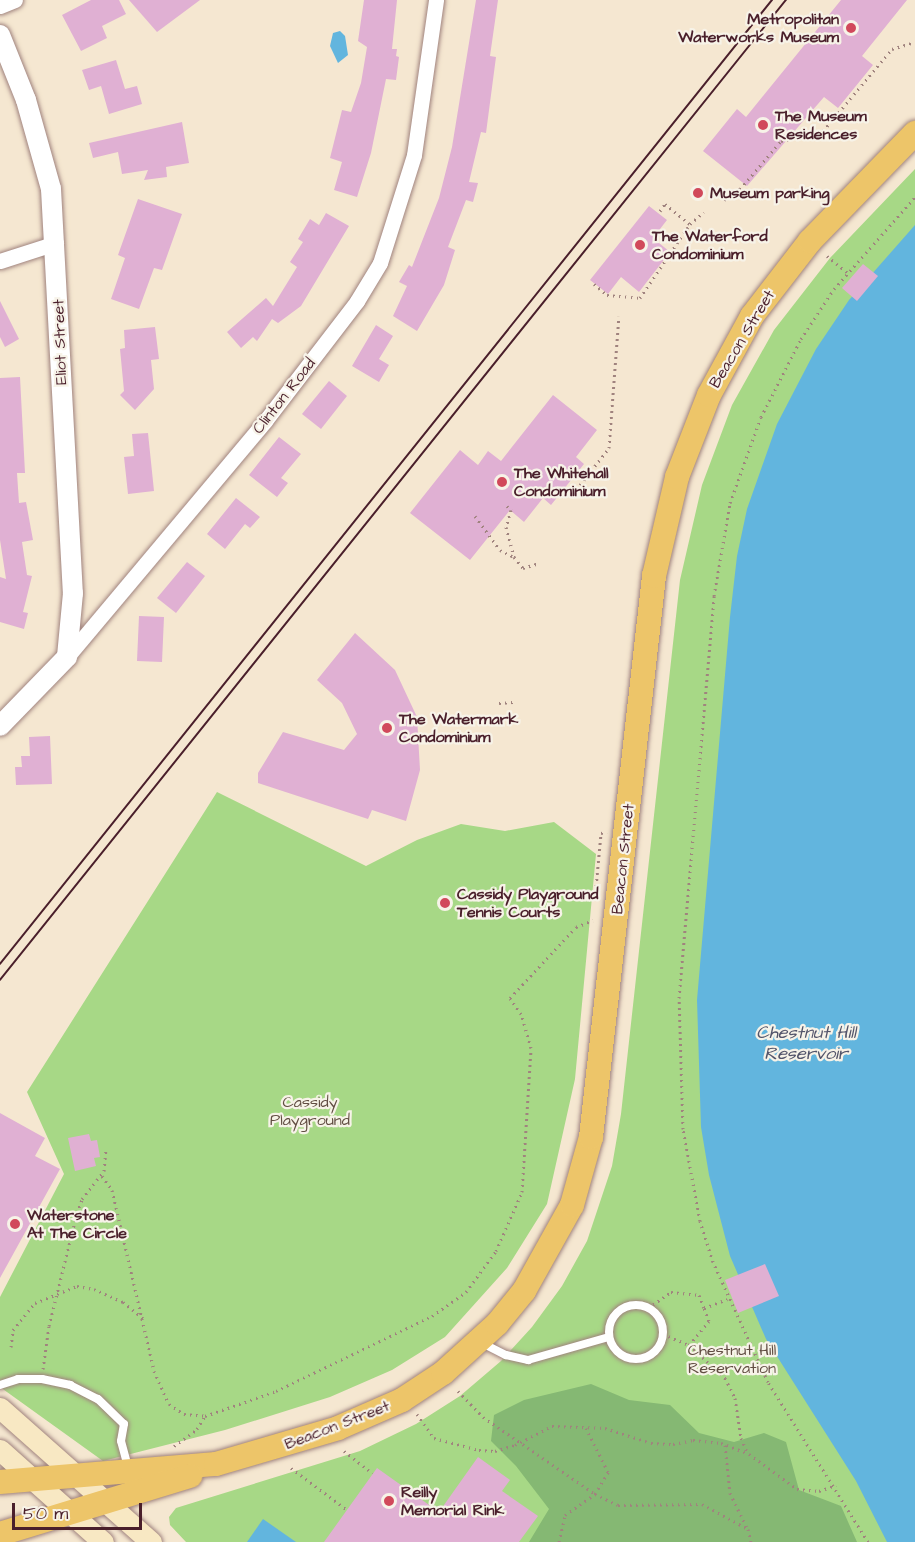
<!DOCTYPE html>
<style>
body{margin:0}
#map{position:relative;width:915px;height:1542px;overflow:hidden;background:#f5e7d1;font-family:"Architects Daughter",sans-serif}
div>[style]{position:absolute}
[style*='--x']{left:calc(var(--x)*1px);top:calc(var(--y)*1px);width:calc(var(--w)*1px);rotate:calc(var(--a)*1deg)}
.green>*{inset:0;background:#a7d886}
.forest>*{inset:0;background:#85b873}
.water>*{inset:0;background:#62b5de}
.building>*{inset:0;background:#e0b0d3}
.path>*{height:3px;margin-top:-1.5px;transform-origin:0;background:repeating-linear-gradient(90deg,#a0837e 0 1.5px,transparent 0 6px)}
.roads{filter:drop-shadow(0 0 2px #a0837e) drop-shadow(0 0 2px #a0837e)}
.service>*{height:8px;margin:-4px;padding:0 4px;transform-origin:4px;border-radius:4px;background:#fff}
.service>.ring{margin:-4px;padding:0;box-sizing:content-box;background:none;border:8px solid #fff;border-radius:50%}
.minor>*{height:15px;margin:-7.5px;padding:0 7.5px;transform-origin:7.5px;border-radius:7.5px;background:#fff}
.tertiary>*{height:20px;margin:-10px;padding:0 10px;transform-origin:10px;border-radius:10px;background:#fff}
.secondary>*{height:21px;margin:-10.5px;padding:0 10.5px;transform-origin:10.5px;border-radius:10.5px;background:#f8e8c3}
.primary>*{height:24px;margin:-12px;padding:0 12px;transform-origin:12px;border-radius:12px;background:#edc569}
.tram>*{height:1.5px;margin:-0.75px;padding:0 0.75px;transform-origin:0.75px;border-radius:0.75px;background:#4a1f2b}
.dots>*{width:16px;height:16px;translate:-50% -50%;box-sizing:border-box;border:3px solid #f7f3e8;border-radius:50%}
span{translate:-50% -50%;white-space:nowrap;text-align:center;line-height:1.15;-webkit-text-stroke:4.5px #f7f3e8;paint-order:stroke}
.poi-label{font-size:16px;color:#4a1f2b;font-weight:700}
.right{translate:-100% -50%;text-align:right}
.left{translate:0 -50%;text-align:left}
.street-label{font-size:16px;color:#4a1f2b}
.park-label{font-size:16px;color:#614d42}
.water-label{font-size:18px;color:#52546a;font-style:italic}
.scale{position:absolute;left:12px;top:1503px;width:130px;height:27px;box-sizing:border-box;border:3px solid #4a1f2b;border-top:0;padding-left:8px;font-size:18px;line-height:21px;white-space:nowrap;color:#4a1f2b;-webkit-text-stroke:4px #f7f3e8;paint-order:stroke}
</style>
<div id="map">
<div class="green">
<i style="clip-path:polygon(915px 169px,915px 1542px,186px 1542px,170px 1525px,169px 1517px,176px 1508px,360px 1451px,416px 1424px,460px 1396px,501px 1361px,532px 1327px,562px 1286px,587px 1241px,612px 1166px,621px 1114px,680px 580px,702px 485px,732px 405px,774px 330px,830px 258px)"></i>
<i style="clip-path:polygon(217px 792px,366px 866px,417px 840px,461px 824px,505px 831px,554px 822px,596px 854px,575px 1079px,547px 1204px,507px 1268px,445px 1337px,392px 1370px,330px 1397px,225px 1430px,103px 1461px,0 1387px,0 1297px,64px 1174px,27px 1092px)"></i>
</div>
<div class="forest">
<i style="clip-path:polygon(591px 1384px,629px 1400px,670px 1405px,699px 1433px,734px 1442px,764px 1433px,786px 1442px,799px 1490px,841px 1506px,857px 1542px,529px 1542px,549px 1509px,516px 1466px,491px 1441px,494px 1415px,524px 1400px)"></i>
</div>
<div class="water">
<i style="clip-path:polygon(340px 31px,345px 36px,348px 55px,338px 63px,330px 46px,333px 33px)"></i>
<i style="clip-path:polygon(915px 225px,915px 1542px,887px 1542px,856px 1481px,766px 1339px,730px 1256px,709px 1175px,701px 1127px,697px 1000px,730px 617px,737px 556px,747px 509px,777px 424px,816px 349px,849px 300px)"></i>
<i style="clip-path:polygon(263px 1519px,296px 1542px,247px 1542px)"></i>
</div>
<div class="building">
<i style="clip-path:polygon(91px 0,119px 0,126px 14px,102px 26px,107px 38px,81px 51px,62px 15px)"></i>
<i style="clip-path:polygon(129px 0,200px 0,157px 32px)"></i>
<i style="clip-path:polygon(364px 0,397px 0,392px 49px,397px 49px,396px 56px,399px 57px,396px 80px,386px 79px,371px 153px,357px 197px,334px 190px,342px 162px,330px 158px,342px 110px,351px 112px,361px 83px,367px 47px,358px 41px)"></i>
<i style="clip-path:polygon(476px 0,498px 0,490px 56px,496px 57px,486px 133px,481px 132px,469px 182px,478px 183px,473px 202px,466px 200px,448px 247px,455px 250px,444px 285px,417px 331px,393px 316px,407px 286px,399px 282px,409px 265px,412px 267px,439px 198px,452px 147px)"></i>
<i style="clip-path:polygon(841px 0,907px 0,862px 56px,873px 65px,838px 108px,824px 97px,747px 186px,703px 151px,737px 109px,746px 117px)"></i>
<i style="clip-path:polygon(116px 60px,125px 89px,137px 86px,142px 104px,109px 114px,101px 86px,89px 90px,82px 70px)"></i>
<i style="clip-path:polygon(182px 122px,189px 163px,166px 167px,167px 177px,144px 180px,148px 170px,122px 174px,118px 152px,93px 158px,89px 143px)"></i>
<i style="clip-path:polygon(138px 199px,182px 214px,162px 270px,154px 268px,139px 309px,111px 299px,125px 258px,118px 255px)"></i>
<i style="clip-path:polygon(649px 206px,667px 220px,653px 238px,670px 252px,639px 292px,621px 277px,608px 294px,590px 280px)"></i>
<i style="clip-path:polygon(326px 213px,349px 226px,301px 306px,278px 323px,272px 319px,257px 341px,253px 337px,241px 348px,227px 332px,266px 298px,273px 306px,297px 267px,290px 262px,303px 242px,298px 239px,310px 219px,319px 225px)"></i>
<i style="clip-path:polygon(863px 264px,878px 276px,857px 301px,842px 288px)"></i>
<i style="clip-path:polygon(0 301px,19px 339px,5px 347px,0 337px)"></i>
<i style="clip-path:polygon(376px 325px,393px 336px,379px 359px,389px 365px,379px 382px,352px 366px)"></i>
<i style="clip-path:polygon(155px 327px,159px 359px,151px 360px,154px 389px,135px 410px,120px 395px,124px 391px,120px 349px,125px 348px,124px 330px)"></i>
<i style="clip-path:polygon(20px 377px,25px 473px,17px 473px,19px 503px,26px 502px,33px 540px,22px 542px,27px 575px,32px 576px,23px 612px,28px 613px,24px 629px,0 622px,0 577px,6px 579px,0 540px,0 378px)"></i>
<i style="clip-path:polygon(329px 381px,347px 396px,321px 429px,302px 414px)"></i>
<i style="clip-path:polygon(553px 395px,597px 430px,576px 457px,584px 464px,551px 505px,543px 498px,524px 522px,510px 510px,470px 560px,410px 513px,460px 450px,478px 465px,488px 451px,501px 461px)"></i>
<i style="clip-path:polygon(148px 433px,154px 491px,128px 494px,124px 457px,134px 456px,132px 434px)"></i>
<i style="clip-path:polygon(279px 437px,301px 454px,281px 478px,288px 483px,277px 497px,249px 475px)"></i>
<i style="clip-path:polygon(236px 498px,260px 517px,250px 528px,245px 524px,225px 549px,207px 534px)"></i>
<i style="clip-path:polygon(187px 562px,205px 576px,176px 613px,157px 598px)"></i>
<i style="clip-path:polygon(139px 616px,164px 617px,162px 662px,137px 661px)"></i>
<i style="clip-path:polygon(355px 633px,395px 670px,417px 717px,420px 770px,406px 821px,372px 810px,368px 819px,258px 783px,258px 773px,283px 732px,344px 750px,357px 734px,342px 703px,317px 680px)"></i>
<i style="clip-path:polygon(50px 736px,52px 784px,16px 785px,15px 767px,22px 767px,21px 756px,30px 756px,29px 737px)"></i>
<i style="clip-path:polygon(0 1113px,45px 1138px,35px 1156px,60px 1169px,0 1278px)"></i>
<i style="clip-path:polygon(89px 1134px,91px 1141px,97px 1140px,100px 1157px,94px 1158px,96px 1166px,75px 1171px,68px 1138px)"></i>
<i style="clip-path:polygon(765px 1264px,779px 1296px,738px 1313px,725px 1280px)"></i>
<i style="clip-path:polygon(478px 1457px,510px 1480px,502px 1491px,538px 1516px,519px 1542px,324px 1542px,377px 1468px,439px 1512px)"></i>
</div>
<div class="path">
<i style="--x:724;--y:200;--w:19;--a:-35"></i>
<i style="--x:740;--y:189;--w:63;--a:-49.5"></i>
<i style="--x:781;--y:141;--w:43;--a:-13.4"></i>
<i style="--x:823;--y:131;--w:107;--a:-49.9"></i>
<i style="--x:892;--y:49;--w:24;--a:-17"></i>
<i style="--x:660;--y:211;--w:9;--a:-54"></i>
<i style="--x:665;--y:204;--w:32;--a:39"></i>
<i style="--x:827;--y:256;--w:26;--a:39"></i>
<i style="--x:594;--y:284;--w:17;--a:40"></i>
<i style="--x:607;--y:295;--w:33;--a:5"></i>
<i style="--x:640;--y:298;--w:89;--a:-56"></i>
<i style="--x:690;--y:224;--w:18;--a:-41"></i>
<i style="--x:580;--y:485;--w:47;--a:-51.9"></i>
<i style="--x:609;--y:448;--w:132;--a:-85.7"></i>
<i style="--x:507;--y:506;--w:6;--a:45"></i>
<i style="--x:511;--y:510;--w:18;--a:106"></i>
<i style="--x:506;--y:527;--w:31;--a:75"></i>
<i style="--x:514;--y:557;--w:14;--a:51"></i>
<i style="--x:523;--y:568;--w:17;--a:-17"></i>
<i style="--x:475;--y:516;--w:42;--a:53.7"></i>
<i style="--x:500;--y:550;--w:16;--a:27"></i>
<i style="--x:499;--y:703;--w:14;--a:-4"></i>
<i style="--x:595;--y:898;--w:65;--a:-84.7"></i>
<i style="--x:601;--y:833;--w:6;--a:-9"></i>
<i style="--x:102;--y:1176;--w:17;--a:54"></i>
<i style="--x:112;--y:1190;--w:186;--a:76.9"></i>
<i style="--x:154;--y:1371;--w:36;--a:66"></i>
<i style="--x:169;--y:1404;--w:18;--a:34"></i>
<i style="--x:184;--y:1414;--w:21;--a:5"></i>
<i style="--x:205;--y:1416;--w:75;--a:-19.4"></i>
<i style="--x:276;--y:1391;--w:173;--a:-25.7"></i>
<i style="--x:432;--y:1316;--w:42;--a:-35.2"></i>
<i style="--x:466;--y:1292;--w:51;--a:-53.8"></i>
<i style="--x:496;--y:1251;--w:64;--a:-66.2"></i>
<i style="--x:522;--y:1192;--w:144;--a:-86.4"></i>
<i style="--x:531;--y:1048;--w:35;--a:-106"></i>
<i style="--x:521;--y:1014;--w:19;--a:-125"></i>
<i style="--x:510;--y:998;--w:97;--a:-47.1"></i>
<i style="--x:576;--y:927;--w:18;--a:-22"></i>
<i style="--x:648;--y:1308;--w:28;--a:-35"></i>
<i style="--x:671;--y:1292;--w:28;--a:6"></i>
<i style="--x:699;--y:1295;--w:14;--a:69"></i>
<i style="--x:663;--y:1334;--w:28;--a:23"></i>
<i style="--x:689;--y:1345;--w:49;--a:42.5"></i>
<i style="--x:725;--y:1378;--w:22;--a:63"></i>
<i style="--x:735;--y:1398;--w:40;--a:81.5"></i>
<i style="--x:741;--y:1438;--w:17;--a:66"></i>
<i style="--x:689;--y:1345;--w:31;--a:-50"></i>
<i style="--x:709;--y:1321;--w:14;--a:-111"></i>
<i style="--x:704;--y:1308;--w:25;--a:-21"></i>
<i style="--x:11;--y:1347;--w:17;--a:-83"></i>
<i style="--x:13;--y:1330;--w:35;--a:-51"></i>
<i style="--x:35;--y:1303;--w:45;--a:-22"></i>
<i style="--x:77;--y:1286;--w:17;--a:10"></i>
<i style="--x:94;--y:1289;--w:32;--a:24"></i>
<i style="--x:123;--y:1302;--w:26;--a:39"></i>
<i style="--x:43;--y:1369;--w:43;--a:-82.1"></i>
<i style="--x:49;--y:1326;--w:116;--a:-76.1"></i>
<i style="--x:77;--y:1213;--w:15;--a:-70"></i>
<i style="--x:82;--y:1199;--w:36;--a:-52"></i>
<i style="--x:104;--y:1171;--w:22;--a:-85"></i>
<i style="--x:458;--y:1391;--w:36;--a:46"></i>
<i style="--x:483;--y:1417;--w:136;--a:34.5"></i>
<i style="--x:595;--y:1494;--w:25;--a:26"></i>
<i style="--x:618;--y:1505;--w:84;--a:-0.7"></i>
<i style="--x:702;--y:1504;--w:52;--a:28.5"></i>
<i style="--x:748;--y:1529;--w:13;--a:77"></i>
<i style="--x:417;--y:1414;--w:29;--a:55"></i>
<i style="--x:434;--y:1438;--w:47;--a:14.9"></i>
<i style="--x:479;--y:1450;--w:16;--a:4"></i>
<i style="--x:495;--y:1451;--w:21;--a:-17"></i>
<i style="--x:515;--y:1445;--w:42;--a:-27.2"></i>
<i style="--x:552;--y:1426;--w:53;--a:2.2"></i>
<i style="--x:605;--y:1428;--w:48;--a:18.1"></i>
<i style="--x:651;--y:1443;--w:22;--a:3"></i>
<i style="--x:673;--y:1444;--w:20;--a:-11"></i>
<i style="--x:693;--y:1440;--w:28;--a:6"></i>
<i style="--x:721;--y:1443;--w:30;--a:21"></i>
<i style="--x:749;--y:1454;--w:59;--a:36.1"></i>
<i style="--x:797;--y:1489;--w:22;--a:5"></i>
<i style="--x:819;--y:1491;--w:18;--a:-19"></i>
<i style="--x:725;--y:1445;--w:48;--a:84.1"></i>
<i style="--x:730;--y:1493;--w:39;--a:64"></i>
<i style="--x:174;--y:1446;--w:29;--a:-36"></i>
<i style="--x:197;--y:1429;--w:15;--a:-58"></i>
<i style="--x:344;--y:1451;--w:36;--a:38"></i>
<i style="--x:291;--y:1468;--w:69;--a:36.7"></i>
<i style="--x:559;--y:1542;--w:28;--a:-77"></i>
<i style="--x:565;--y:1515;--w:37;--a:-35"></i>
<i style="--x:595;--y:1494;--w:26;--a:-59"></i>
<i style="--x:608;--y:1472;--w:49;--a:-116.6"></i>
<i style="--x:868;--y:1542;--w:189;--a:-122"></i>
<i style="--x:768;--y:1382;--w:132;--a:-114.6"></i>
<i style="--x:713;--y:1262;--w:43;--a:-107.6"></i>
<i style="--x:700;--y:1221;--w:94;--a:-100.5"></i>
<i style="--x:683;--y:1129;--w:131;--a:-91.7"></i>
<i style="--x:679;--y:998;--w:404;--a:-85"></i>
<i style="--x:714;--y:596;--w:94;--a:-80.2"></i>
<i style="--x:730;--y:503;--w:91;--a:-70.2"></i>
<i style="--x:761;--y:417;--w:88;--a:-62.9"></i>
<i style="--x:801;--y:339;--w:60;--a:-56.6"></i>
<i style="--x:834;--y:289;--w:123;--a:-48.6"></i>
</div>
<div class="roads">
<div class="service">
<i class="ring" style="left:609px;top:1305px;width:46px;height:46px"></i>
<i style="--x:480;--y:1342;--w:29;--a:27"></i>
<i style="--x:506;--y:1355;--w:23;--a:13"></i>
<i style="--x:528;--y:1360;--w:84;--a:-15.9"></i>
<i style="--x:0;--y:1385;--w:19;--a:-18"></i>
<i style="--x:18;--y:1379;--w:24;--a:0"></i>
<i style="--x:42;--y:1379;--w:29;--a:12"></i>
<i style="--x:70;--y:1385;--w:31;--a:27"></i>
<i style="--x:98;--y:1399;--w:36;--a:44"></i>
<i style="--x:124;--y:1424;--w:17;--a:100"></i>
<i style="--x:121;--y:1441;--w:27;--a:75"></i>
</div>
<div class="minor">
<i style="--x:0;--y:6;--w:16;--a:-22"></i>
<i style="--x:0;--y:261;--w:59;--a:-17.8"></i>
<i style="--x:67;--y:657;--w:308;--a:-50"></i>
<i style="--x:265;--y:421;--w:151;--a:-52.5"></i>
<i style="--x:357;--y:301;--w:44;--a:-58.8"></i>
<i style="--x:380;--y:263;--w:113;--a:-72.5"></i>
<i style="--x:414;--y:155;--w:157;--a:-81.9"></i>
</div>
<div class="tertiary">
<i style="--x:0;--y:35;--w:70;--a:68.2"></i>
<i style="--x:26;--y:100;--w:92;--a:74.3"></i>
<i style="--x:51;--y:189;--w:405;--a:86.9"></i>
<i style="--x:73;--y:593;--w:64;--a:95.4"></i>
<i style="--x:67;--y:657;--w:96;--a:134.2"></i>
</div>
<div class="secondary">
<i style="--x:0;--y:1408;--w:202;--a:41.6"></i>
<i style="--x:0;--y:1450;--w:138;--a:41.8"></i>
</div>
<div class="primary">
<i style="--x:0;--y:1482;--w:217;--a:-4.8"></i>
<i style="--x:216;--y:1464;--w:127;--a:-16.4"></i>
<i style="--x:338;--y:1428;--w:70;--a:-23.6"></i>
<i style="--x:402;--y:1400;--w:49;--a:-33.4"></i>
<i style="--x:443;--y:1373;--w:73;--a:-42.2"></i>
<i style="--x:497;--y:1324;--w:43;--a:-50.7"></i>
<i style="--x:524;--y:1291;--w:98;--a:-60.8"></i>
<i style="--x:572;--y:1205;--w:71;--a:-74.4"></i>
<i style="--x:591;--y:1137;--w:565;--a:-83.59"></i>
<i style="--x:654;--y:576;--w:102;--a:-76.9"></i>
<i style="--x:677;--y:477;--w:88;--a:-68.7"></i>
<i style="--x:709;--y:395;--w:90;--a:-61.4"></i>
<i style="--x:752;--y:316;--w:95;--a:-52.3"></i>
<i style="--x:810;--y:241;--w:151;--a:-45.8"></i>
<i style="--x:0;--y:1534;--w:199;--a:-17"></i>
</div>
</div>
<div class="tram">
<i style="--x:0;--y:964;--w:1235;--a:-51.31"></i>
<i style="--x:0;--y:980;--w:1256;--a:-51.27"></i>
</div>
<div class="dots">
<i style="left:851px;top:28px;background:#d1495b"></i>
<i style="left:763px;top:125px;background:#d1495b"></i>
<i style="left:698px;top:193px;background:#d1495b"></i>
<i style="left:640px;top:245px;background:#d1495b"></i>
<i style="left:502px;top:482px;background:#d1495b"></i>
<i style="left:387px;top:728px;background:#d1495b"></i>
<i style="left:445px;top:903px;background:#d1495b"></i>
<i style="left:15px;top:1224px;background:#d1495b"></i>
<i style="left:389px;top:1501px;background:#d1495b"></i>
</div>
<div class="poi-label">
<span class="right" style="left:839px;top:28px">Metropolitan<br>Waterworks Museum</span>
<span class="left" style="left:775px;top:125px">The Museum<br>Residences</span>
<span class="left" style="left:710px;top:193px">Museum parking</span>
<span class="left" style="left:652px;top:245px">The Waterford<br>Condominium</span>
<span class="left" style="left:514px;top:482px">The Whitehall<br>Condominium</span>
<span class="left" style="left:399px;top:728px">The Watermark<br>Condominium</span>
<span class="left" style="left:457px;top:903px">Cassidy Playground<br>Tennis Courts</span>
<span class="left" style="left:27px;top:1224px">Waterstone<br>At The Circle</span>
<span class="left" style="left:401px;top:1501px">Reilly<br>Memorial Rink</span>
</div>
<div class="street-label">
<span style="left:742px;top:339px;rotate:-59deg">Beacon Street</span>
<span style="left:60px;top:342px;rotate:-92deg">Eliot Street</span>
<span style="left:284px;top:396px;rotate:-52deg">Clinton Road</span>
<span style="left:623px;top:859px;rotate:-84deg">Beacon Street</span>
<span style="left:337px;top:1425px;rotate:-21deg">Beacon Street</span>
</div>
<div class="park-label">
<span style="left:310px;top:1111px">Cassidy<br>Playground</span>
<span style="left:732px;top:1359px">Chestnut Hill<br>Reservation</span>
</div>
<div class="water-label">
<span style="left:806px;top:1044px">Chestnut Hill<br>Reservoir</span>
</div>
<div class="scale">50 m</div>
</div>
